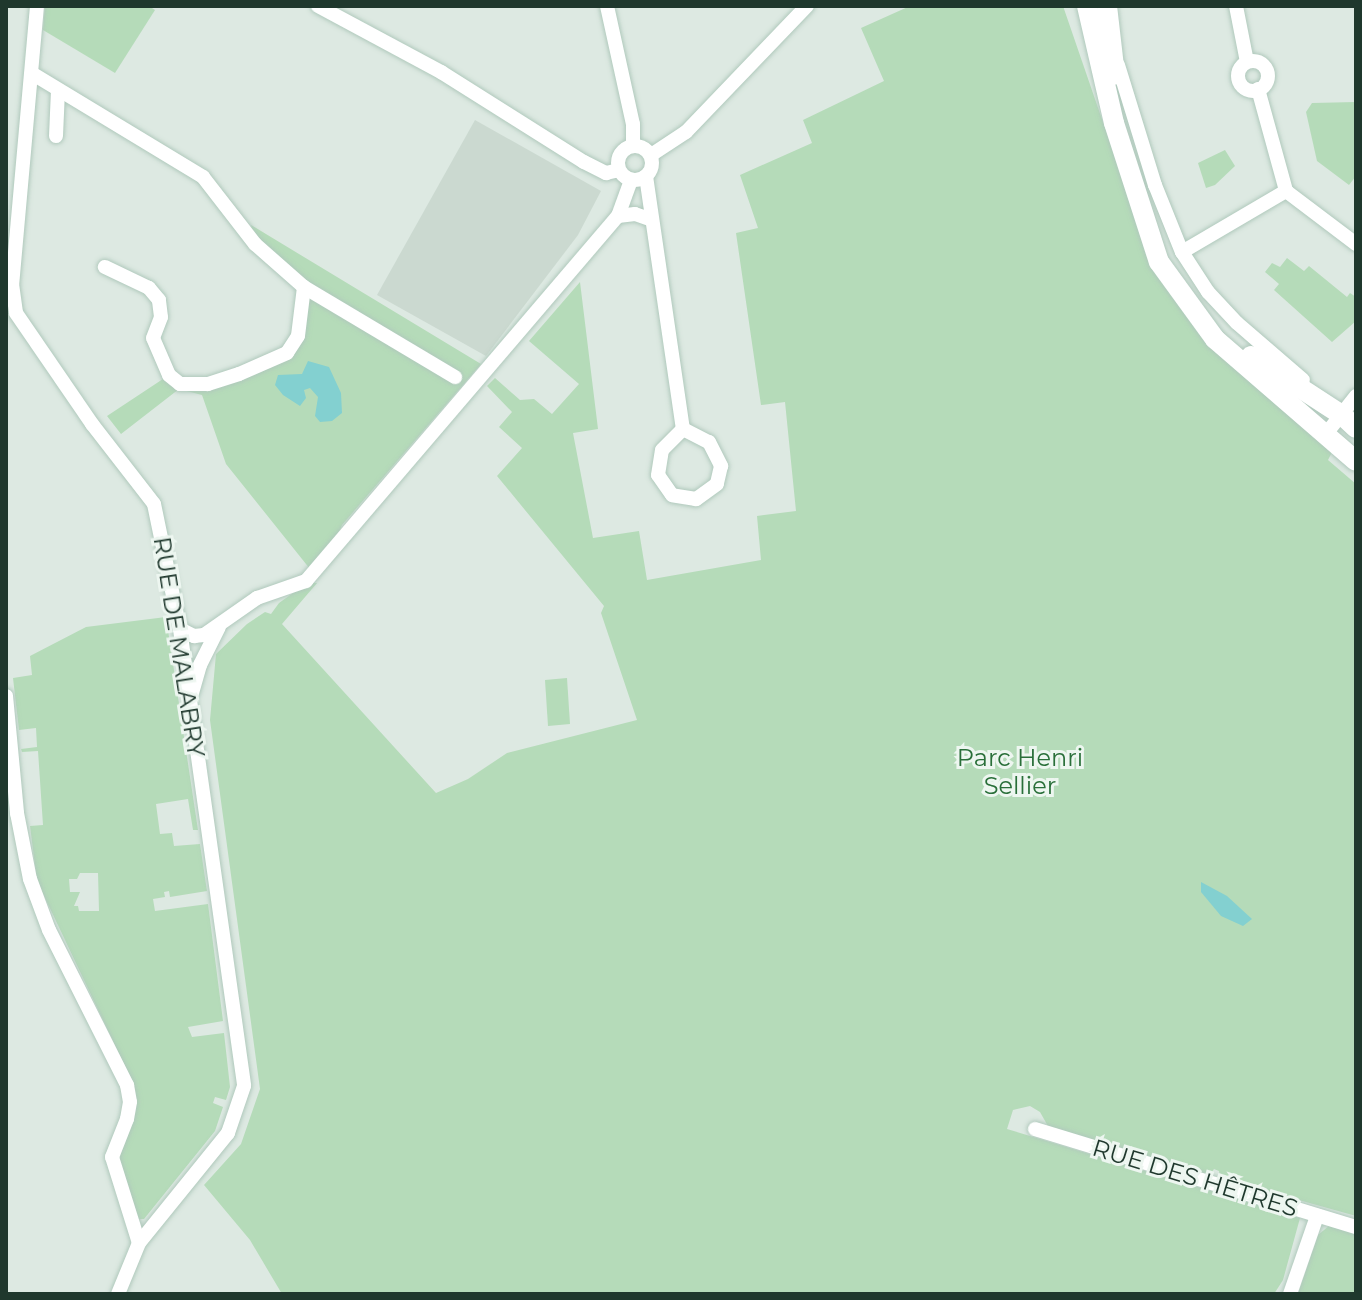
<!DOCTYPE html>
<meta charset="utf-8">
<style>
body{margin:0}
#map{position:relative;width:1362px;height:1300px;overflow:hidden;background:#dde9e2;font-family:Montserrat,sans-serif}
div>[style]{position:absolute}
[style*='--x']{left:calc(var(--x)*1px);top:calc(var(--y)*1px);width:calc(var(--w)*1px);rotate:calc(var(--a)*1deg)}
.built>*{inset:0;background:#cbd9d0}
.green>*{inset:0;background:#b5dbb9}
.water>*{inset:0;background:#83d0d0}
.roads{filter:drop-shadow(0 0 2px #b0c9bc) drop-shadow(0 0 2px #b0c9bc)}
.minor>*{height:14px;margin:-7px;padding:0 7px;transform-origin:7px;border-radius:7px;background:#fff}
.minor>.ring{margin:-7px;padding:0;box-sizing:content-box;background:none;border:14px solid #fff;border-radius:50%}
.secondary>*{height:20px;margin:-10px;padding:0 10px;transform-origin:10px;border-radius:10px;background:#fff}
span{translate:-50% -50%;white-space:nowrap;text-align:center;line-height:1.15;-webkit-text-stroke:6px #edf6f0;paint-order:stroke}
.street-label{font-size:24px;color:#1f382d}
.park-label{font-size:24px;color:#296f39}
.frame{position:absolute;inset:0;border:8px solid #1f382d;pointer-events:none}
</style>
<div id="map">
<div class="built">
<i style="clip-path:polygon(475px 120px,601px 191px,578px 235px,486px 356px,377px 295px)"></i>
</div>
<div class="green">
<i style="clip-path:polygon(45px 6px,149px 6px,155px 10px,115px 73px,43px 30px)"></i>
<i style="clip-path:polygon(910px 6px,1063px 6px,1149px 256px,1333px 450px,1328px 460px,1356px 484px,1356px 1216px,1220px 1178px,1219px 1171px,1214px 1169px,1210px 1175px,1054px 1131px,1049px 1128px,1040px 1112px,1030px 1106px,1013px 1110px,1007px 1129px,1300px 1218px,1283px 1280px,1274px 1294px,282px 1294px,250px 1240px,204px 1185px,241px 1144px,260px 1089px,210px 720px,216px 654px,247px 624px,265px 612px,271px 614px,279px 603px,307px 583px,317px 583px,282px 624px,436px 793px,468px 779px,507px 753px,637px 720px,601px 613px,604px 606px,497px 476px,522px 448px,499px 427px,512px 412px,487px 386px,495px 378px,520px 400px,534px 399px,552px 414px,579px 384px,529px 341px,580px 282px,598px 429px,573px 433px,593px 538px,639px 531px,647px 580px,761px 560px,757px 516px,796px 511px,785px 402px,761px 405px,736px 233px,758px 228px,740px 175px,812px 143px,803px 120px,884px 81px,861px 28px)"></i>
<i style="clip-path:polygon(1356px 102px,1356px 176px,1349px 185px,1317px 161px,1306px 112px,1312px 103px)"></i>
<i style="clip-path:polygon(1225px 150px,1235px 166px,1215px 185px,1206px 188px,1198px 163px)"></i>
<i style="clip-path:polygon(251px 225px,481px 364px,342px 525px,336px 539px,310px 569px,226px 464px,202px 395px,179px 389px,121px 434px,107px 416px,169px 375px,208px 384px,287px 353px,304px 287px,255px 244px)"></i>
<i style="clip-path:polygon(1287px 258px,1304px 271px,1309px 266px,1347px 297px,1350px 293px,1356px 297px,1356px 321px,1332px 342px,1274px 290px,1279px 284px,1265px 272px,1272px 263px,1280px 267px)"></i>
<i style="clip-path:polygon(evenodd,166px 617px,198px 830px,193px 830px,188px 799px,156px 804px,160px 834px,172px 833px,174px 846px,200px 844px,207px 891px,170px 897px,169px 891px,164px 892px,165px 897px,153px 899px,155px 911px,208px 904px,223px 1021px,188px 1027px,192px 1037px,224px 1033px,230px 1087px,226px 1100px,215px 1097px,213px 1103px,223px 1107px,215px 1131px,144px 1219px,135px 1219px,116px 1157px,131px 1079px,37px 881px,30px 826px,43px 825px,38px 751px,22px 752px,21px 749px,37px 747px,36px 728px,19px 730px,13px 678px,32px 675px,30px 656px,86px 627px,166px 617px,80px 873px,98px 873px,99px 911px,79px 911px,78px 906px,74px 906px,80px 892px,70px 892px,69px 879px,77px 879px,80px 873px)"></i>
<i style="clip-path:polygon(567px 678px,570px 724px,548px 726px,545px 680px)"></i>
<i style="clip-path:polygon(1330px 1225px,1356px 1232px,1356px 1294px,1298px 1294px,1318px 1235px)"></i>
</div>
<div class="water">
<i style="clip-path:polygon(308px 361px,329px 367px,341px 393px,342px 413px,332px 421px,320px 422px,315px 416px,318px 397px,310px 388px,304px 390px,306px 398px,300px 406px,283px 395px,275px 385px,278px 375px,302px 374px)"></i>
<i style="clip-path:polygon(1201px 882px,1227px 896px,1252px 919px,1243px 926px,1221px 916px,1201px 892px)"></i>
</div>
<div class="roads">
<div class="minor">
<i style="--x:37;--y:6;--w:279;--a:95.1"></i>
<i style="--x:12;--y:284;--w:29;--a:82"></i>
<i style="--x:16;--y:313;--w:135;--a:55.6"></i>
<i style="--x:92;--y:424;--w:101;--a:52.2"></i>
<i style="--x:154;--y:504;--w:128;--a:78.3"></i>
<i style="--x:180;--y:629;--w:461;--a:82"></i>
<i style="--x:244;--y:1086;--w:50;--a:108.8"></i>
<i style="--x:228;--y:1133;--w:141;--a:129"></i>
<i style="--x:139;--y:1243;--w:55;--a:112.4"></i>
<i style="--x:318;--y:6;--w:140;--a:28.2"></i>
<i style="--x:441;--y:72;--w:169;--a:32.2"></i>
<i style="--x:584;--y:162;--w:25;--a:27"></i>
<i style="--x:606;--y:173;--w:13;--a:-13"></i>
<i style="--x:607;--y:6;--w:121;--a:77.6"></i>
<i style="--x:633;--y:124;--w:22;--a:90"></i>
<i style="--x:1236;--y:6;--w:57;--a:78.9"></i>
<i class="ring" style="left:1238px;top:61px;width:16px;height:16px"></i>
<i style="--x:1118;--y:65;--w:126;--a:72.9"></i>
<i style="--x:1155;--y:185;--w:72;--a:68.1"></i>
<i style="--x:1182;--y:252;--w:48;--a:57"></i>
<i style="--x:1208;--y:292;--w:42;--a:46.9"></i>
<i style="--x:1237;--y:323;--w:87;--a:40.8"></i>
<i style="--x:33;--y:74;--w:199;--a:31.2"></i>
<i style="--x:203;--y:177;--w:85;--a:52.2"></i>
<i style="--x:255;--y:244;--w:65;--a:41.3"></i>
<i style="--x:304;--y:287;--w:49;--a:97"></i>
<i style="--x:298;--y:336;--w:20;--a:123"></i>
<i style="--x:287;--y:353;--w:52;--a:156.4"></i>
<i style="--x:239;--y:374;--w:33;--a:162"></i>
<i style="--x:208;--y:384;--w:28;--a:180"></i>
<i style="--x:180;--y:384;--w:14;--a:-141"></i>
<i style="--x:169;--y:375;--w:40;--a:-113.4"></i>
<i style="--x:153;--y:338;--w:22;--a:-69"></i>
<i style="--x:161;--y:317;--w:17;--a:-97"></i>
<i style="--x:159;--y:300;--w:16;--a:-130"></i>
<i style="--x:149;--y:288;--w:49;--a:-154.5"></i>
<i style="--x:1258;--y:89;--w:106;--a:74.6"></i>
<i style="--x:1286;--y:191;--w:88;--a:37.1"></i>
<i style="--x:56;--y:136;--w:45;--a:-87.5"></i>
<i class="ring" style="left:618px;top:146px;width:20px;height:20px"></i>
<i style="--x:651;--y:155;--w:42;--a:-33.3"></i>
<i style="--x:686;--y:132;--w:175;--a:-46.2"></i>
<i style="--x:646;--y:176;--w:256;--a:81.7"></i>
<i style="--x:618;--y:216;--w:17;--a:-7"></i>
<i style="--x:635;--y:214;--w:18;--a:19"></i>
<i style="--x:1182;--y:252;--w:121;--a:-30.4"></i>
<i style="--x:304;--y:287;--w:176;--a:30.8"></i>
<i style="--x:683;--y:429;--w:29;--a:27"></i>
<i style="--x:709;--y:442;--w:27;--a:63"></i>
<i style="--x:721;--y:466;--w:18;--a:103"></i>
<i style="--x:717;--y:484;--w:26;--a:144"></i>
<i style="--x:696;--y:499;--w:24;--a:-171"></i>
<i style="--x:672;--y:495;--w:24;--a:-125"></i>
<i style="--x:658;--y:475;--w:25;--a:-81"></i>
<i style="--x:662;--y:450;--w:30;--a:-45"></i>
<i style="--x:1325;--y:435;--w:50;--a:-51.5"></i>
<i style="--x:180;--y:629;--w:16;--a:27"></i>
<i style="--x:194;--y:636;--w:10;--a:-6"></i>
<i style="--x:204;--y:635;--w:65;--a:-34.9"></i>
<i style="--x:257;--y:598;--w:52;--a:-19.1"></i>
<i style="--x:306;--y:581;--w:480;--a:-49.5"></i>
<i style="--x:618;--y:216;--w:38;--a:-70"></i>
<i style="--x:192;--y:693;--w:29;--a:-74"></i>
<i style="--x:200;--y:665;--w:42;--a:-63.4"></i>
<i style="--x:6;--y:696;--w:118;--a:84.6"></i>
<i style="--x:17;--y:813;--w:67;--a:78.9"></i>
<i style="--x:30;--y:879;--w:54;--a:69.6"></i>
<i style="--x:49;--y:930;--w:174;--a:63.3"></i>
<i style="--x:127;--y:1085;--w:17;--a:80"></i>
<i style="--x:130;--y:1102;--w:17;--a:100"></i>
<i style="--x:127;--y:1119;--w:41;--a:111.5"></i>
<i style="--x:112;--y:1157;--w:90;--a:72.6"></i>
<i style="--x:1035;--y:1129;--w:336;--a:17"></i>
<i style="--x:1290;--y:1294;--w:83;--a:-70.9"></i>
</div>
<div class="secondary">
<i style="--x:1087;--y:6;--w:120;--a:77"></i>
<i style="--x:1114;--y:123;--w:146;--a:72.1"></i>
<i style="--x:1159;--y:262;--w:95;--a:54"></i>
<i style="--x:1215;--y:339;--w:186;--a:40.9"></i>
<i style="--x:1107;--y:6;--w:69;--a:83.4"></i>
<i style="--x:1251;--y:356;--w:108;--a:33"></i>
<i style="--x:1342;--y:415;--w:19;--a:43"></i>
</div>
</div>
<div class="street-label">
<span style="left:179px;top:647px;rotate:81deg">RUE DE MALABRY</span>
<span style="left:1195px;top:1178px;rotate:17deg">RUE DES HÊTRES</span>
</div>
<div class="park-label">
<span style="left:1020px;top:772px">Parc Henri<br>Sellier</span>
</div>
<div class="frame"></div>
</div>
